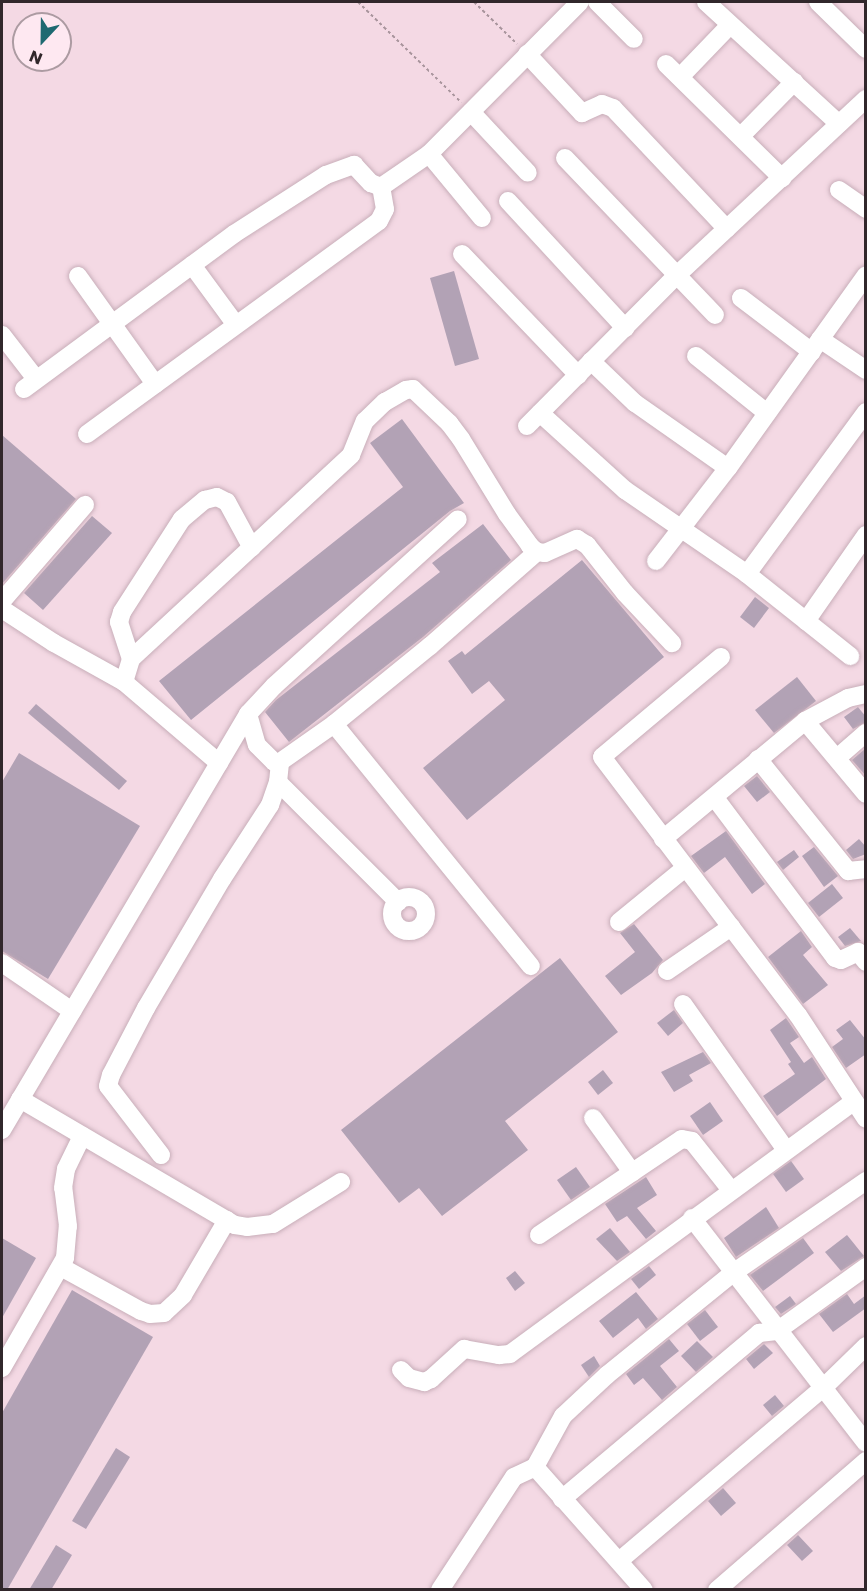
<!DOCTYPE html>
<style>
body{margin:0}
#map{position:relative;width:867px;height:1591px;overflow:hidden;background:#f4d9e4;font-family:Poppins,sans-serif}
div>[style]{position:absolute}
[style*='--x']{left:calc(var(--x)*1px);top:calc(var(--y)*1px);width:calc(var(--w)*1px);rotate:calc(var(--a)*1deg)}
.building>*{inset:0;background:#b2a2b5}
.path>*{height:2px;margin-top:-1px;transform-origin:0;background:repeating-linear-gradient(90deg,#a8949c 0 3px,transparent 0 6px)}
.roads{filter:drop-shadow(0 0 2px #c8aeb9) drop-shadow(0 0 2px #c8aeb9)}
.minor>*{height:18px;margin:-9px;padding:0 9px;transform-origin:9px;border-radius:9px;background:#fff}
.minor>.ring{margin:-9px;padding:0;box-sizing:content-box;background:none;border:18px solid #fff;border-radius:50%}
span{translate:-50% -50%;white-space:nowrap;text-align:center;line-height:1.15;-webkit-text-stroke:5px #fee8f1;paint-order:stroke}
.frame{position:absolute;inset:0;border:3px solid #31272b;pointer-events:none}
.north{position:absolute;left:12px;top:12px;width:60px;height:60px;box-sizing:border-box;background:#fee8f1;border:2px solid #ac9ba2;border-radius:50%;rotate:202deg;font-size:16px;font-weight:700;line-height:24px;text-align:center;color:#31272b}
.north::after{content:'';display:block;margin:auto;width:21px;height:27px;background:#1e6971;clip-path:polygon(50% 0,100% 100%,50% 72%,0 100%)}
</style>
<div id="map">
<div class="building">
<i style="clip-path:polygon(454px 271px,479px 359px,455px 366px,430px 278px)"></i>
<i style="clip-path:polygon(402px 419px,464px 503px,450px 511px,191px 720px,159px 681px,403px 487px,370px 443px)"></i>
<i style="clip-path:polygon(2px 435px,76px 499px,2px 584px)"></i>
<i style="clip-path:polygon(92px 516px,112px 533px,43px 610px,24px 593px)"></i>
<i style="clip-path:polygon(483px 524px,511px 560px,423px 637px,289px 742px,265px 712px,276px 700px,440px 572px,432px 563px)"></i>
<i style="clip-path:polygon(582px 560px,664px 657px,467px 820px,423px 768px,505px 700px,489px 681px,472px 694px,448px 661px,462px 651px,465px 655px)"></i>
<i style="clip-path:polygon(755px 597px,769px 608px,754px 628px,740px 617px)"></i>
<i style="clip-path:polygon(797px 677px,816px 701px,774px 733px,755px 710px)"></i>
<i style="clip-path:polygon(36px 704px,127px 781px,119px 790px,28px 713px)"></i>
<i style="clip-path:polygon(858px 707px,866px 717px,866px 722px,853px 729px,844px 717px)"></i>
<i style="clip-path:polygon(866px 748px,866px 776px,852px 760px)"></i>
<i style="clip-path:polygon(19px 753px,140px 826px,48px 979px,2px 951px,2px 782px)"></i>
<i style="clip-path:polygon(757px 776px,770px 792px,757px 802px,744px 786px)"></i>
<i style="clip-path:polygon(726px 831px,765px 884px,752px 894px,725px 857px,704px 873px,691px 856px)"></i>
<i style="clip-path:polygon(859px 839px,866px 847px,866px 854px,853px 859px,846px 850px)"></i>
<i style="clip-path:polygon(814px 847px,838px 876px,824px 887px,802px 856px)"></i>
<i style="clip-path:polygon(794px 850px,799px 857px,783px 870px,777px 862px)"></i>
<i style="clip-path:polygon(832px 884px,843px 898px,819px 917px,808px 903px)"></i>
<i style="clip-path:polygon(634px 924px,663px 960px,652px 973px,621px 995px,605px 976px,635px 952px,620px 933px)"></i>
<i style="clip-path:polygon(850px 928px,861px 941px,845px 946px,838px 937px)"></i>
<i style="clip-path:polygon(801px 931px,812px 947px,803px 955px,828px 985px,803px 1004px,768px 957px)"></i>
<i style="clip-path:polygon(560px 958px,618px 1032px,505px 1121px,528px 1150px,442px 1216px,419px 1188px,399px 1203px,341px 1130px)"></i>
<i style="clip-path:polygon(674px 1010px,683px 1023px,668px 1036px,657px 1023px)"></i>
<i style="clip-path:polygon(786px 1018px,799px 1037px,790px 1043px,804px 1063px,812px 1057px,826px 1079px,777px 1116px,763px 1096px,795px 1074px,788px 1064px,791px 1062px,770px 1030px)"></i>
<i style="clip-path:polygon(850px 1020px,866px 1040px,866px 1054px,846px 1068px,832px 1047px,843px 1039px,836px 1030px)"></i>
<i style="clip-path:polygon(703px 1052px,711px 1063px,689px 1075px,693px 1081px,674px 1092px,661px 1072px)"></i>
<i style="clip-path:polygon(603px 1070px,613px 1083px,598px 1095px,588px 1082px)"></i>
<i style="clip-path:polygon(710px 1102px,723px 1121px,703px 1135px,690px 1116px)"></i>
<i style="clip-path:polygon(791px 1161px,804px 1179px,786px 1192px,773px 1174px)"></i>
<i style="clip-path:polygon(576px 1167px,590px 1187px,571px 1200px,557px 1180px)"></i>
<i style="clip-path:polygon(646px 1177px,657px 1195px,637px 1208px,656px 1231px,646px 1239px,627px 1216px,617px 1222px,605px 1204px)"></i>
<i style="clip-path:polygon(766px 1207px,779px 1228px,736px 1257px,724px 1238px)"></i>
<i style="clip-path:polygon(610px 1228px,630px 1252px,617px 1261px,596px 1239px)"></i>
<i style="clip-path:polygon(847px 1235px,864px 1256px,841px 1271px,825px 1252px)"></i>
<i style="clip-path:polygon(2px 1238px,36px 1258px,2px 1318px)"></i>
<i style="clip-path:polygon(803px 1238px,814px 1253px,763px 1291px,750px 1275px)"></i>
<i style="clip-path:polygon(649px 1266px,656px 1275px,639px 1289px,631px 1279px)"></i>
<i style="clip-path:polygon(515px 1271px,525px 1283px,515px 1291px,506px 1278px)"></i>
<i style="clip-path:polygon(72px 1290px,153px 1337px,7px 1590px,2px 1590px,2px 1413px)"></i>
<i style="clip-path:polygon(636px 1292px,658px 1319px,646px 1329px,638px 1318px,613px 1338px,599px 1321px)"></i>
<i style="clip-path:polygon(847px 1294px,854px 1304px,866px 1295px,866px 1308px,833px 1332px,819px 1314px)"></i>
<i style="clip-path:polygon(790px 1296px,796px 1304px,781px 1314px,775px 1307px)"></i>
<i style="clip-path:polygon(705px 1310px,718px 1327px,700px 1341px,687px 1324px)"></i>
<i style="clip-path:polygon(669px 1339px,679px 1351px,660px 1366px,677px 1387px,662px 1400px,643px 1378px,634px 1385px,626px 1374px)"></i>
<i style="clip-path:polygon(697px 1341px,713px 1357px,696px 1372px,681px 1356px)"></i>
<i style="clip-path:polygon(764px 1344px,773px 1353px,754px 1369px,746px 1359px)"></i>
<i style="clip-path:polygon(594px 1356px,600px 1366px,589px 1377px,581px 1365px)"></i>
<i style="clip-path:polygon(775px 1395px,784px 1406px,772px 1416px,763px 1405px)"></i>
<i style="clip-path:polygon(116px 1448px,130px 1457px,86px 1529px,72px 1521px)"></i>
<i style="clip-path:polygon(723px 1488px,736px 1503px,721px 1516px,708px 1501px)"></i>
<i style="clip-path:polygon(798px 1535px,813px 1551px,802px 1561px,787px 1545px)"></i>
<i style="clip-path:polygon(56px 1545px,72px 1555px,51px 1590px,29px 1590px)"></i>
</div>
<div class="path">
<i style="--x:358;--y:2;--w:144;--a:44.2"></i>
<i style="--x:474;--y:2;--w:60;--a:44.3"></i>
</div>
<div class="roads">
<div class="minor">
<i style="--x:597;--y:2;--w:52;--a:45"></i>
<i style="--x:706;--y:2;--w:180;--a:42.5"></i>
<i style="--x:818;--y:2;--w:67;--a:44.4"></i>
<i style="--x:527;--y:54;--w:81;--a:47"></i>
<i style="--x:582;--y:113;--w:22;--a:-24"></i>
<i style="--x:602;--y:104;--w:12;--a:20"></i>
<i style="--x:613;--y:108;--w:166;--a:46.7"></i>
<i style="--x:666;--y:64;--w:163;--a:44.5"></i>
<i style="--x:681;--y:76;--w:71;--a:-46.1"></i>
<i style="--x:471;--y:112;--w:83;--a:46.9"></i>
<i style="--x:741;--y:136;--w:76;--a:-45.5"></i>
<i style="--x:429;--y:154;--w:83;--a:50.4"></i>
<i style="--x:565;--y:158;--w:217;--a:46.3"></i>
<i style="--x:381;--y:187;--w:58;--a:-34.5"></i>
<i style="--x:429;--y:154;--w:214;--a:-45.2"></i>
<i style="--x:839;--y:190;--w:33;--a:35"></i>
<i style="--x:508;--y:201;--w:173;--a:47.3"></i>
<i style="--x:462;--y:254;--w:168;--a:46.2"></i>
<i style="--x:192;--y:265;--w:74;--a:53.7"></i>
<i style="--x:78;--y:276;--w:133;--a:54.5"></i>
<i style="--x:741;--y:298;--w:89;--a:37.3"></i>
<i style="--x:2;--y:335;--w:56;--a:52.3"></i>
<i style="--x:820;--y:339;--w:55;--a:34"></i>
<i style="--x:696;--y:356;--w:91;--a:38.8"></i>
<i style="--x:591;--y:361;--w:61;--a:43.7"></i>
<i style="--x:635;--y:403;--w:113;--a:35"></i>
<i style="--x:24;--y:389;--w:261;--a:-36.4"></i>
<i style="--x:234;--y:234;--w:109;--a:-32.7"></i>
<i style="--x:326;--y:175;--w:30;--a:-20"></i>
<i style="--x:354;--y:165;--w:25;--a:47"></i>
<i style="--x:371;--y:183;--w:11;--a:22"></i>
<i style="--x:540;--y:413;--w:115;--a:42.2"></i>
<i style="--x:625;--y:490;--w:148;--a:34.5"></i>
<i style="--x:747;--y:574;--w:132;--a:38.5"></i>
<i style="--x:527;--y:426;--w:211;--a:-45.2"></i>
<i style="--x:676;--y:276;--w:260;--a:-43"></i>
<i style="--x:87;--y:434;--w:361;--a:-36.1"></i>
<i style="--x:379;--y:221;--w:13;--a:-63"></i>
<i style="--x:385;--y:209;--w:22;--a:-100"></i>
<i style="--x:656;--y:561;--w:118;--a:-52.3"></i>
<i style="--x:728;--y:468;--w:237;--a:-54.4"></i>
<i style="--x:747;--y:574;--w:201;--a:-53.7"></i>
<i style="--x:2;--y:601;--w:127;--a:-49.2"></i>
<i style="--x:2;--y:609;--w:62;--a:33.2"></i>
<i style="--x:54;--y:643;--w:80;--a:29.1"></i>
<i style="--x:124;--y:682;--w:125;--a:40.5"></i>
<i style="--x:806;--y:621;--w:105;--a:-55.1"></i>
<i style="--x:721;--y:657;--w:155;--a:140"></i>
<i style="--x:602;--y:757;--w:324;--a:52.8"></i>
<i style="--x:798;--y:1015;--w:124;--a:56.8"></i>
<i style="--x:131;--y:659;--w:39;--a:-108"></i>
<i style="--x:119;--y:622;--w:10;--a:-73"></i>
<i style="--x:122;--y:612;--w:111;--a:-57.2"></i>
<i style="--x:182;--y:519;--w:30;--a:-40"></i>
<i style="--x:205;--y:500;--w:12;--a:-14"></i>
<i style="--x:217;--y:497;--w:11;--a:27"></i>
<i style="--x:227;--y:502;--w:52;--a:61.5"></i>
<i style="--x:124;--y:682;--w:24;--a:-73"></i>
<i style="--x:131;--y:659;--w:300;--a:-42.8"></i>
<i style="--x:351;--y:455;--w:37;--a:-68"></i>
<i style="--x:365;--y:421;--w:28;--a:-44"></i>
<i style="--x:385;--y:402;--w:24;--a:-30"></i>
<i style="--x:406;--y:390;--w:7;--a:-8"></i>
<i style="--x:413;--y:389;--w:50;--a:43.4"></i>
<i style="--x:449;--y:423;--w:20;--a:53"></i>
<i style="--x:461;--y:439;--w:88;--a:58.5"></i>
<i style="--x:507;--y:514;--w:39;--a:54"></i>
<i style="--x:530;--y:546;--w:9;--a:41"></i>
<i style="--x:537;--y:552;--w:8;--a:7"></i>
<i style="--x:545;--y:553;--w:35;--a:-24"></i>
<i style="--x:577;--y:539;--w:12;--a:31"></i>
<i style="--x:587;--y:545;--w:61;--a:51.6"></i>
<i style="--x:625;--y:593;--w:69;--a:46.8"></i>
<i style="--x:248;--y:714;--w:32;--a:74"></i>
<i style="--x:257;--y:745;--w:24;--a:45"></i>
<i style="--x:274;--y:762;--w:6;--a:0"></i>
<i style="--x:280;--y:762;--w:66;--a:-35.1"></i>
<i style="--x:334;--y:724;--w:124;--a:-39.1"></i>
<i style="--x:430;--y:646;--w:142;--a:-41.3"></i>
<i style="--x:805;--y:721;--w:95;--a:50.1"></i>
<i style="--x:334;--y:724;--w:312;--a:50.9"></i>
<i style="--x:837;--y:758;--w:38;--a:-41"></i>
<i style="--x:758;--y:759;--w:144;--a:51.2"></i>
<i style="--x:848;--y:871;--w:18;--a:-6"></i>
<i style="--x:278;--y:782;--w:170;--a:45"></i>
<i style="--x:715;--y:798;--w:200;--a:53.1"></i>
<i style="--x:835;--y:958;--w:6;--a:18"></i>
<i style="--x:841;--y:960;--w:19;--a:-25"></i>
<i style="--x:858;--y:952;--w:13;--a:51"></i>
<i style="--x:663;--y:839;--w:185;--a:-39.7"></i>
<i style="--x:805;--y:721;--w:49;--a:-28.1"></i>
<i style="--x:848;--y:698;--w:18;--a:-13"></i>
<i class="ring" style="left:392px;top:897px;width:16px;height:16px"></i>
<i style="--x:619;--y:922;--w:85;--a:-39.3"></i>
<i style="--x:2;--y:963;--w:85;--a:34.4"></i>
<i style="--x:667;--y:971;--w:78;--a:-34.5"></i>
<i style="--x:683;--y:1004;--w:179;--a:54.8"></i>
<i style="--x:20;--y:1099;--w:249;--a:30.4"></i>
<i style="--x:235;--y:1225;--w:12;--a:9"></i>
<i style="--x:247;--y:1227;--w:26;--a:-7"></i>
<i style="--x:273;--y:1224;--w:80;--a:-31.7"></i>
<i style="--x:593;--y:1118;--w:67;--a:54.2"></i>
<i style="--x:2;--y:1130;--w:483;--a:-59.4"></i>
<i style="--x:248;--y:714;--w:38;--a:-47"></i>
<i style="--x:274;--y:686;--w:248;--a:-42.2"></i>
<i style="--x:161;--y:1155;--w:87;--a:-127.5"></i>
<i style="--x:108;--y:1086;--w:11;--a:-75"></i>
<i style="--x:111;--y:1075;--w:76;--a:-62.4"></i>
<i style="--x:146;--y:1008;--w:150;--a:-59.5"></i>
<i style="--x:222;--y:879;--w:88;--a:-57"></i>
<i style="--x:270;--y:805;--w:24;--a:-71"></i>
<i style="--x:278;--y:782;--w:20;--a:-84"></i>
<i style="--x:692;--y:1218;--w:284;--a:52.3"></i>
<i style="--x:539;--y:1235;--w:172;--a:-33.9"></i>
<i style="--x:682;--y:1139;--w:10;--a:11"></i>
<i style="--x:692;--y:1141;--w:63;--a:51.5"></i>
<i style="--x:61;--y:1267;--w:91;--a:28.8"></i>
<i style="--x:141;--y:1311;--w:9;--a:18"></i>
<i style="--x:150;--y:1314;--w:14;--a:-4"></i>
<i style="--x:164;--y:1313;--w:26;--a:-43"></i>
<i style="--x:183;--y:1295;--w:87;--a:-59.6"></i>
<i style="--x:2;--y:1368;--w:127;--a:-60.2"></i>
<i style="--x:65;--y:1258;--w:32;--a:-85"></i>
<i style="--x:68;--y:1226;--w:38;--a:-97"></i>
<i style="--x:63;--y:1188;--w:19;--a:-81"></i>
<i style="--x:66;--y:1169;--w:37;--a:-64"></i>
<i style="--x:401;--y:1370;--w:11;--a:45"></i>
<i style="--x:409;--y:1378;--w:16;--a:15"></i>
<i style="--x:424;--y:1382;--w:8;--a:-23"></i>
<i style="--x:431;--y:1379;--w:45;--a:-42.3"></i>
<i style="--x:464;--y:1349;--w:36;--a:10"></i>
<i style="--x:499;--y:1355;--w:11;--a:-5"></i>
<i style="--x:510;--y:1354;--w:427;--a:-36.3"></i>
<i style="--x:535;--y:1467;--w:58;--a:-61.2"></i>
<i style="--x:563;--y:1416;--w:60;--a:-43"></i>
<i style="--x:607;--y:1375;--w:162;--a:-39"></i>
<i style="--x:733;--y:1273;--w:162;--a:-34.7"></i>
<i style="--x:562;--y:1499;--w:258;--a:-40.1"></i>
<i style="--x:759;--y:1333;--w:18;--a:-6"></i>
<i style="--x:777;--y:1331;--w:110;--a:-35.7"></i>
<i style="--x:619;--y:1561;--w:266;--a:-40.3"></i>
<i style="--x:822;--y:1389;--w:62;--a:-44.3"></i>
<i style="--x:440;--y:1590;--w:135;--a:-56.8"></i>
<i style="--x:514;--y:1477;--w:23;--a:-25"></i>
<i style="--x:535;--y:1467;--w:164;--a:48.5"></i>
<i style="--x:717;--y:1590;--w:197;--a:-40.9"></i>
</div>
</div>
<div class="frame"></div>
<div class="north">N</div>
</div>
